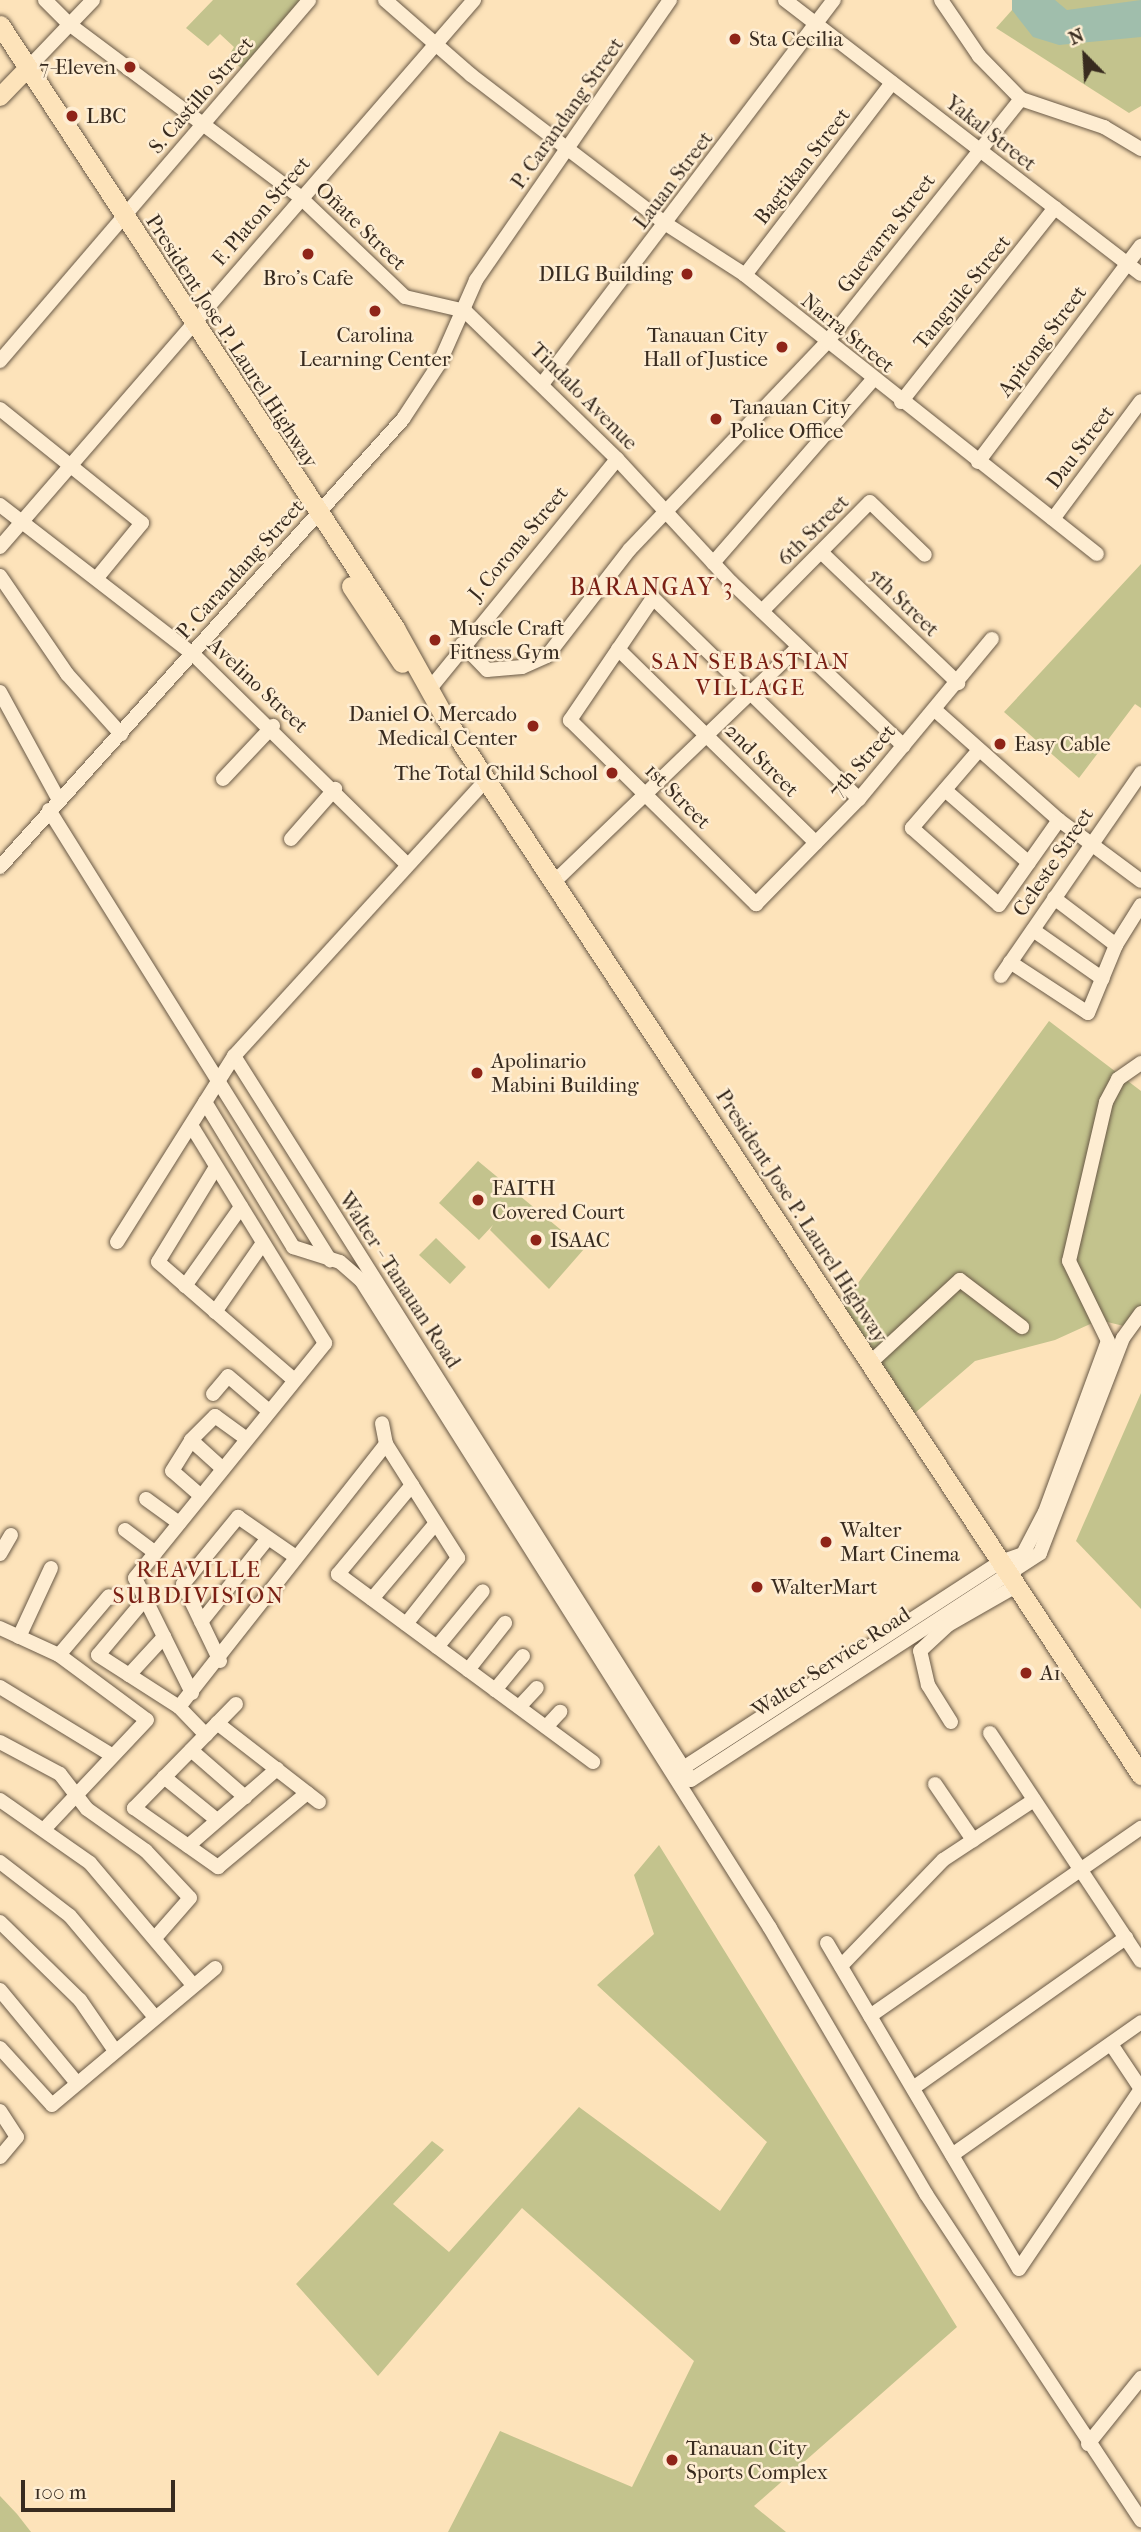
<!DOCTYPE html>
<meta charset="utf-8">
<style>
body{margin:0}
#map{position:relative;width:1141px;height:2532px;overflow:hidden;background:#fde3ba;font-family:"IM FELL French Canon",serif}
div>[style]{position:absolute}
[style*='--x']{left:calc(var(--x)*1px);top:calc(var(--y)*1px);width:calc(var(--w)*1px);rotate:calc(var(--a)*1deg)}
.green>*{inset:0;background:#c3c38d}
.water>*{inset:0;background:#a0beac}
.roads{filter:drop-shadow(0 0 2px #695946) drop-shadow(0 0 2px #695946)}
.minor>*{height:14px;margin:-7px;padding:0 7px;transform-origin:7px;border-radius:7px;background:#feedd2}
.major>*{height:18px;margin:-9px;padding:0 9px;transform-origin:9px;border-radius:9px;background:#fde3ba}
.highway>*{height:19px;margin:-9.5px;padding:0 9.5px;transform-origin:9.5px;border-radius:9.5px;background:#fde3ba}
.dots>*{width:19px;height:19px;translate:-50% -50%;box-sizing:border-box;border:4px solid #feedd2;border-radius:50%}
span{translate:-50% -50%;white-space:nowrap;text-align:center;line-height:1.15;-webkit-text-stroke:5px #feedd2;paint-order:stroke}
.poi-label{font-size:21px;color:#382b1f}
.left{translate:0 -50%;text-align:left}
.right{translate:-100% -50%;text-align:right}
.street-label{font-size:21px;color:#382b1f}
.neighbourhood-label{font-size:23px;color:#7a1f14;letter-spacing:2px}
.quarter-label{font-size:24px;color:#7a1f14;letter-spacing:2px}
.north{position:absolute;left:1050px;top:21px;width:70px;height:70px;-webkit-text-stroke:5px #feedd2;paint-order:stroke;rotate:336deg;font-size:19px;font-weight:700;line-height:28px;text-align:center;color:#382b1f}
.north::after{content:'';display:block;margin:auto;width:24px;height:32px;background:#382b1f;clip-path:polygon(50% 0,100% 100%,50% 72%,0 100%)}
.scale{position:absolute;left:21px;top:2480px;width:154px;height:32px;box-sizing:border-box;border:4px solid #382b1f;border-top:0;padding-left:9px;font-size:21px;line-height:24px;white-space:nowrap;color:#382b1f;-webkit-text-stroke:5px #feedd2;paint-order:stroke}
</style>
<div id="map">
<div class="green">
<i style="clip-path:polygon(213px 0,309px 0,247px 73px,228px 57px,234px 47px,220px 34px,208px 46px,186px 28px)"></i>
<i style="clip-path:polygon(1035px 0,1141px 0,1141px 106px,1129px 113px,996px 28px,1012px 10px)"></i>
<i style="clip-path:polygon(1141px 564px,1141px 708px,1135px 704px,1079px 778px,1004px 712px)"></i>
<i style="clip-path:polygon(1049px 1021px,1141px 1091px,1141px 1317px,1128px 1327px,1099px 1320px,1055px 1340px,975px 1361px,908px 1419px,837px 1312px)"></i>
<i style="clip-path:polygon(478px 1161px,584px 1249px,549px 1289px,490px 1230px,493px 1225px,479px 1240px,439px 1203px)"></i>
<i style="clip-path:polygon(436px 1238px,466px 1267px,450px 1284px,419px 1255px)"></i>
<i style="clip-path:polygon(1141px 1393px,1141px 1609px,1076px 1541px)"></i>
<i style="clip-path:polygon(659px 1845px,957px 2327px,754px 2506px,786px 2532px,448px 2532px,500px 2431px,632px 2487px,694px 2361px,522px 2208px,378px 2376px,296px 2284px,432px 2141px,444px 2150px,393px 2204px,449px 2252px,579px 2107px,720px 2211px,767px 2142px,597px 1985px,654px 1934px,634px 1875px)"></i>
<i style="clip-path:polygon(0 2496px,17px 2514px,31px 2532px,0 2532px)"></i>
</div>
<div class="water">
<i style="clip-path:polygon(1012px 0,1055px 0,1067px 10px,1141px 0,1141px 37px,1059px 45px,1033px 37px,1012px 10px)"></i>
</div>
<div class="roads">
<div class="minor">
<i style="--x:45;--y:0;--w:28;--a:45"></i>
<i style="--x:385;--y:0;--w:114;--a:41.1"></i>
<i style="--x:471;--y:75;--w:245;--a:37.4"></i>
<i style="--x:666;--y:224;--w:94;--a:32.8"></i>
<i style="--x:745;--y:275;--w:449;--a:38.4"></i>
<i style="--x:785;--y:0;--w:449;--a:37.6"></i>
<i style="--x:941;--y:0;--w:68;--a:55.8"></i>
<i style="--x:979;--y:56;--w:60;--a:45.7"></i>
<i style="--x:1021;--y:99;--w:88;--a:18.6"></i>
<i style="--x:1104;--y:127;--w:43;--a:30.7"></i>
<i style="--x:69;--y:24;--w:289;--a:36.8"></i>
<i style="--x:300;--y:197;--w:145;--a:43.6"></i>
<i style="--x:405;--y:297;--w:62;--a:13.1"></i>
<i style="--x:465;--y:311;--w:212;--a:44.2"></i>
<i style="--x:617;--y:459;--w:168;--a:47.2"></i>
<i style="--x:731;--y:582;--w:238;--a:43.5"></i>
<i style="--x:28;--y:68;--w:94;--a:-46.3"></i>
<i style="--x:745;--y:275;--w:242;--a:-52.6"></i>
<i style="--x:0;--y:361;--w:475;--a:-49.4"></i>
<i style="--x:543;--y:383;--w:481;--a:-52.8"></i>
<i style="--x:901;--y:402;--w:248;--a:-51.6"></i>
<i style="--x:0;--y:409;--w:182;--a:38.8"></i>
<i style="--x:142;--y:523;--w:72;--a:129.4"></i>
<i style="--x:978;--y:462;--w:271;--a:-53"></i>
<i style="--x:0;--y:505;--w:244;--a:37.7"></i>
<i style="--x:193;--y:654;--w:297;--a:44.5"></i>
<i style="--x:1053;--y:519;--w:147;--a:-53.3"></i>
<i style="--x:0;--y:547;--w:724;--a:-49.09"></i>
<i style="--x:821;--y:552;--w:190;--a:43.7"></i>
<i style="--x:713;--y:563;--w:242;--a:-48.9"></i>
<i style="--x:0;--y:576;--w:119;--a:55.6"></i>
<i style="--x:67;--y:674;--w:81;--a:48"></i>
<i style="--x:762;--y:611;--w:153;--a:-45.3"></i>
<i style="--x:870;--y:502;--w:76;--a:43.9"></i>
<i style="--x:462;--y:644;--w:36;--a:46"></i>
<i style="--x:487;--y:670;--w:35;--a:-5"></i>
<i style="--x:522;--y:667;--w:27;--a:-24"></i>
<i style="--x:547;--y:656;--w:135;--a:-52.2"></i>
<i style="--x:630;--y:549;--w:286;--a:-46.4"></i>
<i style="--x:827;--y:342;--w:311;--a:-51.4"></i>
<i style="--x:618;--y:649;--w:277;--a:44.4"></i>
<i style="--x:428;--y:691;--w:299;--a:-50.8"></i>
<i style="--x:0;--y:692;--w:123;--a:61.4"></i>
<i style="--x:935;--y:710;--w:166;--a:41.6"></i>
<i style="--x:1059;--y:820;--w:102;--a:36.6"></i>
<i style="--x:979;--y:750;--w:103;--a:130.7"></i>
<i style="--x:912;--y:828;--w:116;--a:41.5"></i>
<i style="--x:999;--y:905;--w:104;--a:-54.8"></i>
<i style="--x:223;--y:779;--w:73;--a:-46.7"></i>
<i style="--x:945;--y:790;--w:111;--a:41"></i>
<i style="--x:859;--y:799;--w:288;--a:-135.7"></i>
<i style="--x:653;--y:598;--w:148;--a:124.2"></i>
<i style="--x:570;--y:720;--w:262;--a:44.7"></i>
<i style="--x:756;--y:904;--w:147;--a:-45.6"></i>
<i style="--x:859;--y:799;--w:208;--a:-50.3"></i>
<i style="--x:49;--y:810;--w:531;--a:58.02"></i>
<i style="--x:291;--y:839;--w:67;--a:-48.7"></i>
<i style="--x:0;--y:867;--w:603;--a:-48.03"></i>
<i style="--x:403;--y:419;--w:66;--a:-56.8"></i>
<i style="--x:439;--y:364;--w:92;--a:-66.2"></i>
<i style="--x:476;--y:280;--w:341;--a:-55.3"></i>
<i style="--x:554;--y:882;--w:339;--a:-43.9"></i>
<i style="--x:1054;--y:898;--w:78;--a:37.2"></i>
<i style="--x:1033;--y:930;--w:85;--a:35"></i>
<i style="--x:1010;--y:962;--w:93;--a:33.2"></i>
<i style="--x:1088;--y:1013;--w:74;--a:-67.6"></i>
<i style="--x:1116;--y:945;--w:47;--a:-58"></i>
<i style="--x:1001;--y:976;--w:247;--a:-55.4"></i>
<i style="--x:234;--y:1056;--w:856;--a:57.74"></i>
<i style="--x:691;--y:1780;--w:416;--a:-33"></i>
<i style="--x:1040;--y:1553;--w:230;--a:-68.9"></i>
<i style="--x:1123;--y:1338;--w:31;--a:-54"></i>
<i style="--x:205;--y:1102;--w:170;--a:58.7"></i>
<i style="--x:293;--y:1247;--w:49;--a:17.7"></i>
<i style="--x:340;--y:1262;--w:28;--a:41"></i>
<i style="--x:361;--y:1280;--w:766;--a:57.74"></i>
<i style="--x:770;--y:1928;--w:308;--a:59.6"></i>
<i style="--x:926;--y:2194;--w:391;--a:56.6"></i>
<i style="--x:216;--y:1167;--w:111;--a:121.4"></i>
<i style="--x:158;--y:1262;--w:180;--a:40.9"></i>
<i style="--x:117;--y:1242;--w:220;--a:-57.8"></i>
<i style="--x:234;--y:1056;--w:374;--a:-47.6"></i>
<i style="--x:185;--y:1286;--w:97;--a:-54.7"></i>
<i style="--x:215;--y:1312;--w:84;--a:-55.2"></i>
<i style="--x:871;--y:1362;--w:121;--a:-42.7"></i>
<i style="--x:960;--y:1280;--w:78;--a:37.2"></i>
<i style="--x:213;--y:1394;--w:23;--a:-50"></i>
<i style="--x:228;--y:1376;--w:54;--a:40.5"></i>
<i style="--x:191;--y:1440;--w:43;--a:42.2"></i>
<i style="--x:386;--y:1444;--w:135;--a:57.7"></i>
<i style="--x:458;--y:1558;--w:84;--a:128.2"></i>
<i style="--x:412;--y:1485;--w:116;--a:129.7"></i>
<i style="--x:338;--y:1574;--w:317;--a:36.4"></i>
<i style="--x:201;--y:1496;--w:38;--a:-139"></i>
<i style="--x:172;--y:1471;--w:36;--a:-58"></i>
<i style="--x:191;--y:1440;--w:34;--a:-45"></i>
<i style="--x:215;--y:1416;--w:39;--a:36"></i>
<i style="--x:146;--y:1499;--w:41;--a:36"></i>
<i style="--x:125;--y:1530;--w:38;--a:37"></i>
<i style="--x:0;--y:1554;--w:22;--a:-60"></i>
<i style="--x:145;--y:1599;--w:73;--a:130"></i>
<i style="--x:98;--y:1655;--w:96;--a:32.7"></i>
<i style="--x:179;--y:1707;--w:39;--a:46"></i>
<i style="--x:372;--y:1599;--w:99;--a:-49.9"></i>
<i style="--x:201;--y:1622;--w:107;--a:-51.4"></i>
<i style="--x:0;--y:1628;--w:65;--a:24.6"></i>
<i style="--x:59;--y:1655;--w:109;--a:36.5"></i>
<i style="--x:147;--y:1720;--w:147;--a:133.3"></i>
<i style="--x:19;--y:1637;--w:76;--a:-65.1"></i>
<i style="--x:437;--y:1647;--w:72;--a:-50.6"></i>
<i style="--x:59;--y:1655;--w:77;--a:-49.7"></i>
<i style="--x:220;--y:1661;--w:85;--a:-115.7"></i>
<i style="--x:183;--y:1584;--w:87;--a:-50.6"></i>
<i style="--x:238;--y:1517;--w:70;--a:34.6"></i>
<i style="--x:468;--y:1670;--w:60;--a:-51.8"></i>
<i style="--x:129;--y:1675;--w:52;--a:-47.4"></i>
<i style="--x:0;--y:1687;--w:132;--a:31.4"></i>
<i style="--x:495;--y:1690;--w:44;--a:-50.5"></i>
<i style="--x:192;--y:1693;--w:128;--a:-116.4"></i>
<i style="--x:135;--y:1578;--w:302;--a:-51"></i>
<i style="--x:325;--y:1343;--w:254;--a:-121.6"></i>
<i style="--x:236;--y:1704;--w:146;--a:134.4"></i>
<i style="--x:134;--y:1808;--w:103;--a:35.1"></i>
<i style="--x:218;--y:1867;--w:116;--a:-39.7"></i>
<i style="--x:179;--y:1707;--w:335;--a:-51.8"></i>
<i style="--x:386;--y:1444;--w:21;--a:-101"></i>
<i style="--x:519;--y:1707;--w:26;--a:-47"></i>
<i style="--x:951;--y:1722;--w:44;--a:-121.9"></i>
<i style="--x:928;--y:1685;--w:35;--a:-103"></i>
<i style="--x:920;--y:1651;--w:38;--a:-43"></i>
<i style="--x:948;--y:1625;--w:78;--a:-29.8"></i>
<i style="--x:217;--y:1723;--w:129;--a:37.8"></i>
<i style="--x:546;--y:1727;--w:21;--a:-47"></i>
<i style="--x:990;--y:1733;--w:273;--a:56.5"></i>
<i style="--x:0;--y:1742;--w:68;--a:28.1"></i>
<i style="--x:60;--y:1774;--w:44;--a:52.4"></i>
<i style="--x:87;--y:1809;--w:72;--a:35.4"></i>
<i style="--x:146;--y:1851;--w:64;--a:46.9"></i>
<i style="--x:190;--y:1898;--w:53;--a:131.2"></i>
<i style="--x:191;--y:1750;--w:72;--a:41"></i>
<i style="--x:683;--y:1768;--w:378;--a:-33"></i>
<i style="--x:1000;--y:1562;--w:24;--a:-19"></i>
<i style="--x:1023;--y:1554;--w:47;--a:-62.4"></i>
<i style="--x:1045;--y:1512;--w:182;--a:-69.8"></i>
<i style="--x:1108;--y:1341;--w:89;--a:-116"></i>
<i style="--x:1069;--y:1261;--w:163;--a:-76.9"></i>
<i style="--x:1106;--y:1102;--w:26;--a:-62"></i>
<i style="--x:1118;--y:1079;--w:28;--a:-35"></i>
<i style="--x:164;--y:1777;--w:68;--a:39.1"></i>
<i style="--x:935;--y:1784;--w:68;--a:55.8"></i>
<i style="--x:0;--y:1800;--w:110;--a:35"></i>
<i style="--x:90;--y:1863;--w:160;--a:49.8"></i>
<i style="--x:188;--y:1846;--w:118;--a:-40.9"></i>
<i style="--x:0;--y:1862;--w:88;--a:37.6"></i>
<i style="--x:70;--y:1916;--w:131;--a:50"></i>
<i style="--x:0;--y:1922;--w:112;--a:44.3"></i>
<i style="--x:80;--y:2000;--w:58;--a:55.5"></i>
<i style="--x:827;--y:1943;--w:378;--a:59.5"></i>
<i style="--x:1019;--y:2269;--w:217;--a:-55.9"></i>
<i style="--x:1141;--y:2089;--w:54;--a:-123.7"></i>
<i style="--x:841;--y:1966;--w:147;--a:-46.1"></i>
<i style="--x:943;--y:1860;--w:109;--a:-33.4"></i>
<i style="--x:0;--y:1990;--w:119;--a:50.4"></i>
<i style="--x:870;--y:2016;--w:330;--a:-34.8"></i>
<i style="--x:0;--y:2048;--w:77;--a:47.6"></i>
<i style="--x:52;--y:2105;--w:213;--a:-40"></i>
<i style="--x:913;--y:2088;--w:261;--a:-35.2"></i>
<i style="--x:0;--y:2111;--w:31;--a:57"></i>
<i style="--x:17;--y:2137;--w:26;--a:130"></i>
<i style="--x:952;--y:2155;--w:231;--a:-35.1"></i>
<i style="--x:1088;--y:2444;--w:85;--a:-51.2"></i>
</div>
<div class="major">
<i style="--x:0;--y:97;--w:40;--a:-46"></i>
</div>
<div class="highway">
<i style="--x:0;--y:25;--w:721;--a:56.77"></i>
<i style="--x:395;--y:628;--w:101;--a:60.9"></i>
<i style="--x:444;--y:716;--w:1268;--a:56.65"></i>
<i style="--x:351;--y:586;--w:92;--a:56.5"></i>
</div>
</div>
<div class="dots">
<i style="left:735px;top:39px;background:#8f2418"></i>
<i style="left:130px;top:67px;background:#8f2418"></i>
<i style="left:72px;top:116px;background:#8f2418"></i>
<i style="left:308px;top:254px;background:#8f2418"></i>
<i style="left:687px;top:274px;background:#8f2418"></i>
<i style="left:375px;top:311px;background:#8f2418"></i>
<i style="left:782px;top:347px;background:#8f2418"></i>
<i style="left:716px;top:419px;background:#8f2418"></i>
<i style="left:435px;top:640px;background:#8f2418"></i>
<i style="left:533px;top:726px;background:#8f2418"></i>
<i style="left:1000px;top:744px;background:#8f2418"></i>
<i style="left:612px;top:773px;background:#8f2418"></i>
<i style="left:477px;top:1073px;background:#8f2418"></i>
<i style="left:478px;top:1200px;background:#8f2418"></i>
<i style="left:536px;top:1240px;background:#8f2418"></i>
<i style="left:826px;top:1542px;background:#8f2418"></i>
<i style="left:757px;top:1587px;background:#8f2418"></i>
<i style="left:1026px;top:1673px;background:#8f2418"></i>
<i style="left:672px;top:2460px;background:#8f2418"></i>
</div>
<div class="poi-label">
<span class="left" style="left:749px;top:39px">Sta Cecilia</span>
<span class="right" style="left:116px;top:67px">7-Eleven</span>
<span class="left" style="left:86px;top:116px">LBC</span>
<span class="right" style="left:673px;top:274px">DILG Building</span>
<span style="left:308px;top:278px">Bro's Cafe</span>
<span style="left:375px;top:347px">Carolina<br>Learning Center</span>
<span class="right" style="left:768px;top:347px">Tanauan City<br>Hall of Justice</span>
<span class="left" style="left:730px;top:419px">Tanauan City<br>Police Office</span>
<span class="left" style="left:449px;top:640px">Muscle Craft<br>Fitness Gym</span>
<span class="right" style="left:517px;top:726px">Daniel O. Mercado<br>Medical Center</span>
<span class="left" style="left:1014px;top:744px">Easy Cable</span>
<span class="right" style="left:598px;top:773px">The Total Child School</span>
<span class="left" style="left:491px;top:1073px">Apolinario<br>Mabini Building</span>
<span class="left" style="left:492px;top:1200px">FAITH<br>Covered Court</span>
<span class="left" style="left:550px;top:1240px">ISAAC</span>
<span class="left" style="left:840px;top:1542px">Walter<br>Mart Cinema</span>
<span class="left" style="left:771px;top:1587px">WalterMart</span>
<span class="left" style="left:1040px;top:1673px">A1</span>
<span class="left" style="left:686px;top:2460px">Tanauan City<br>Sports Complex</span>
</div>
<div class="street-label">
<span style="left:201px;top:95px;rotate:-49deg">S. Castillo Street</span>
<span style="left:567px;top:113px;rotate:-55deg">P. Carandang Street</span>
<span style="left:991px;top:133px;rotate:38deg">Yakal Street</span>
<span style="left:802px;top:166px;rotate:-52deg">Bagtikan Street</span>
<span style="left:673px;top:180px;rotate:-53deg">Lauan Street</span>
<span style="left:261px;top:211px;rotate:-49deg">F. Platon Street</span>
<span style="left:361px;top:226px;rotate:44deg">Oñate Street</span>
<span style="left:886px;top:233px;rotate:-52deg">Guevarra Street</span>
<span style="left:962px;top:292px;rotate:-51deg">Tanguile Street</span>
<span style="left:848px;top:333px;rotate:39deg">Narra Street</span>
<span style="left:232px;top:341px;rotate:57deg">President Jose P. Laurel Highway</span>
<span style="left:1042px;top:341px;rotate:-53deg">Apitong Street</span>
<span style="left:584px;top:396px;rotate:45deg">Tindalo Avenue</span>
<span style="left:1080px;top:447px;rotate:-53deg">Dau Street</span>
<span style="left:813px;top:530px;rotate:-45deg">6th Street</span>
<span style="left:518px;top:543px;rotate:-50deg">J. Corona Street</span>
<span style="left:240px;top:569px;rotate:-48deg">P. Carandang Street</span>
<span style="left:904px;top:602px;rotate:44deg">5th Street</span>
<span style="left:258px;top:685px;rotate:43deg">Avelino Street</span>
<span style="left:762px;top:760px;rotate:45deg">2nd Street</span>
<span style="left:862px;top:761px;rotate:-49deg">7th Street</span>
<span style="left:678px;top:796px;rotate:45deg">1st Street</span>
<span style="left:1053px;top:862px;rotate:-56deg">Celeste Street</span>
<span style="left:802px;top:1216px;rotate:57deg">President Jose P. Laurel Highway</span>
<span style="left:400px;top:1280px;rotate:57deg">Walter - Tanauan Road</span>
<span style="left:831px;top:1662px;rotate:-33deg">Walter Service Road</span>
</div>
<div class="neighbourhood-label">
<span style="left:751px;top:675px">SAN SEBASTIAN<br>VILLAGE</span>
<span style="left:199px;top:1583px">REAVILLE<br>SUBDIVISION</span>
</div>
<div class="quarter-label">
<span style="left:652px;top:588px">BARANGAY 3</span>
</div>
<div class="north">N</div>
<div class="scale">100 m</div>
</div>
